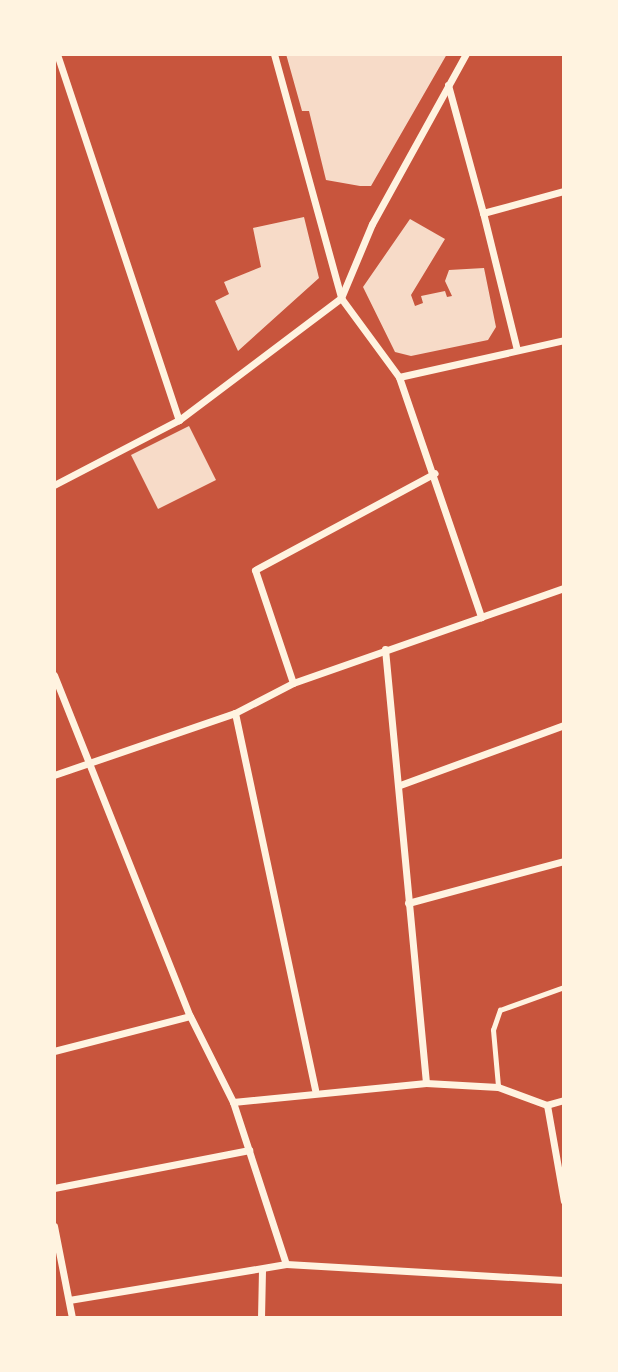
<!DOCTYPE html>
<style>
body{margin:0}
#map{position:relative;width:618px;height:1372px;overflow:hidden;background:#c8553d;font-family:Rubik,sans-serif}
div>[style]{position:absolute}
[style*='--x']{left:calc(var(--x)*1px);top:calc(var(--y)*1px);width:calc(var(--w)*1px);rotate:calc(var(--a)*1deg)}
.building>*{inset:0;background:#f7dbc8}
.service>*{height:4.5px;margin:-2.25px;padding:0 2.25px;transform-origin:2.25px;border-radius:2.25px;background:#fff3e0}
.minor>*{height:7px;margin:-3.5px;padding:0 3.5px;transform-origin:3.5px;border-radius:3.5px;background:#fff3e0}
span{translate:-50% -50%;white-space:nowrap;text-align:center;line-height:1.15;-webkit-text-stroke:6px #fff3e0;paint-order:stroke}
.frame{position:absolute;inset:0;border:56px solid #fff3e0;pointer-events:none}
</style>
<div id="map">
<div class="building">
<i style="clip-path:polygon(286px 54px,447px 54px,371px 186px,360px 186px,326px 180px,309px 111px,302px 111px)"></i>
<i style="clip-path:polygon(304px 217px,319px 278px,238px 351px,215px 301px,229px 294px,224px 282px,261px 267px,253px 228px)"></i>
<i style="clip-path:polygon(410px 219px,445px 239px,411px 295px,415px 306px,423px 303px,421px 296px,445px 291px,447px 297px,452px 296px,445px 281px,449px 270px,484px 268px,496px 327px,488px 340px,411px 356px,395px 352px,363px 287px)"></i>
<i style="clip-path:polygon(189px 426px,216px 480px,158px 509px,131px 455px)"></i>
</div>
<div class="service">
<i style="--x:498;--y:1086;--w:56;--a:-95.1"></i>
<i style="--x:493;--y:1030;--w:21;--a:-71"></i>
<i style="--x:500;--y:1010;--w:68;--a:-19.8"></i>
</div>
<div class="minor">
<i style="--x:57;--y:54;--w:386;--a:71.6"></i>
<i style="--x:274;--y:54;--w:253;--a:74.6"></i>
<i style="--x:341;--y:298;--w:98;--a:53.7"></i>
<i style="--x:399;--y:377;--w:254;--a:71.1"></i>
<i style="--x:481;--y:617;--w:88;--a:-19.3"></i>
<i style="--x:448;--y:85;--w:133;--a:74.7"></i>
<i style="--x:517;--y:350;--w:141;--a:-103.9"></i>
<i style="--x:483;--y:213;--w:84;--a:-15.2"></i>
<i style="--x:399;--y:377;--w:169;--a:-12.6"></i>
<i style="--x:54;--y:485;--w:141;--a:-27.5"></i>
<i style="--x:179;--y:420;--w:203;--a:-37"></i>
<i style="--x:341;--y:298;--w:80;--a:-67.3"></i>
<i style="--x:372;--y:224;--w:194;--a:-61.1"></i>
<i style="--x:385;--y:649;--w:436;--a:84.6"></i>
<i style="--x:54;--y:675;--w:367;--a:68.3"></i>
<i style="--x:190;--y:1016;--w:96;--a:63.4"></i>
<i style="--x:233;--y:1102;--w:170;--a:71.9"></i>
<i style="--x:293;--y:683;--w:119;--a:-108.6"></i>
<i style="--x:255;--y:570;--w:204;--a:-28.3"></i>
<i style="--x:235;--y:713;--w:385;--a:78"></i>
<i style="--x:54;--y:775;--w:191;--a:-18.9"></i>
<i style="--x:235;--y:713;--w:65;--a:-27.3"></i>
<i style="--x:293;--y:683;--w:199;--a:-19.3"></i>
<i style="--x:400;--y:785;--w:175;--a:-20.1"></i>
<i style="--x:408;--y:903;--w:162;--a:-15.1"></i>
<i style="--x:54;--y:1051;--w:140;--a:-14.4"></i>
<i style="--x:564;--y:1100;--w:18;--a:164"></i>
<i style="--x:547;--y:1105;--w:97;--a:80"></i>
<i style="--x:233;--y:1102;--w:194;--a:-5.6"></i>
<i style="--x:426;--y:1083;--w:72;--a:3.2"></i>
<i style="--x:498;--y:1087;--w:52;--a:20.2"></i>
<i style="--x:54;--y:1188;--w:199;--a:-11"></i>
<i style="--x:54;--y:1226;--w:94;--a:78.9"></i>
<i style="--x:69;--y:1300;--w:220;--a:-9.4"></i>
<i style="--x:286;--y:1264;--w:278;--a:3.3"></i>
<i style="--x:261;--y:1318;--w:49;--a:-88.8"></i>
</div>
<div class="frame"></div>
</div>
